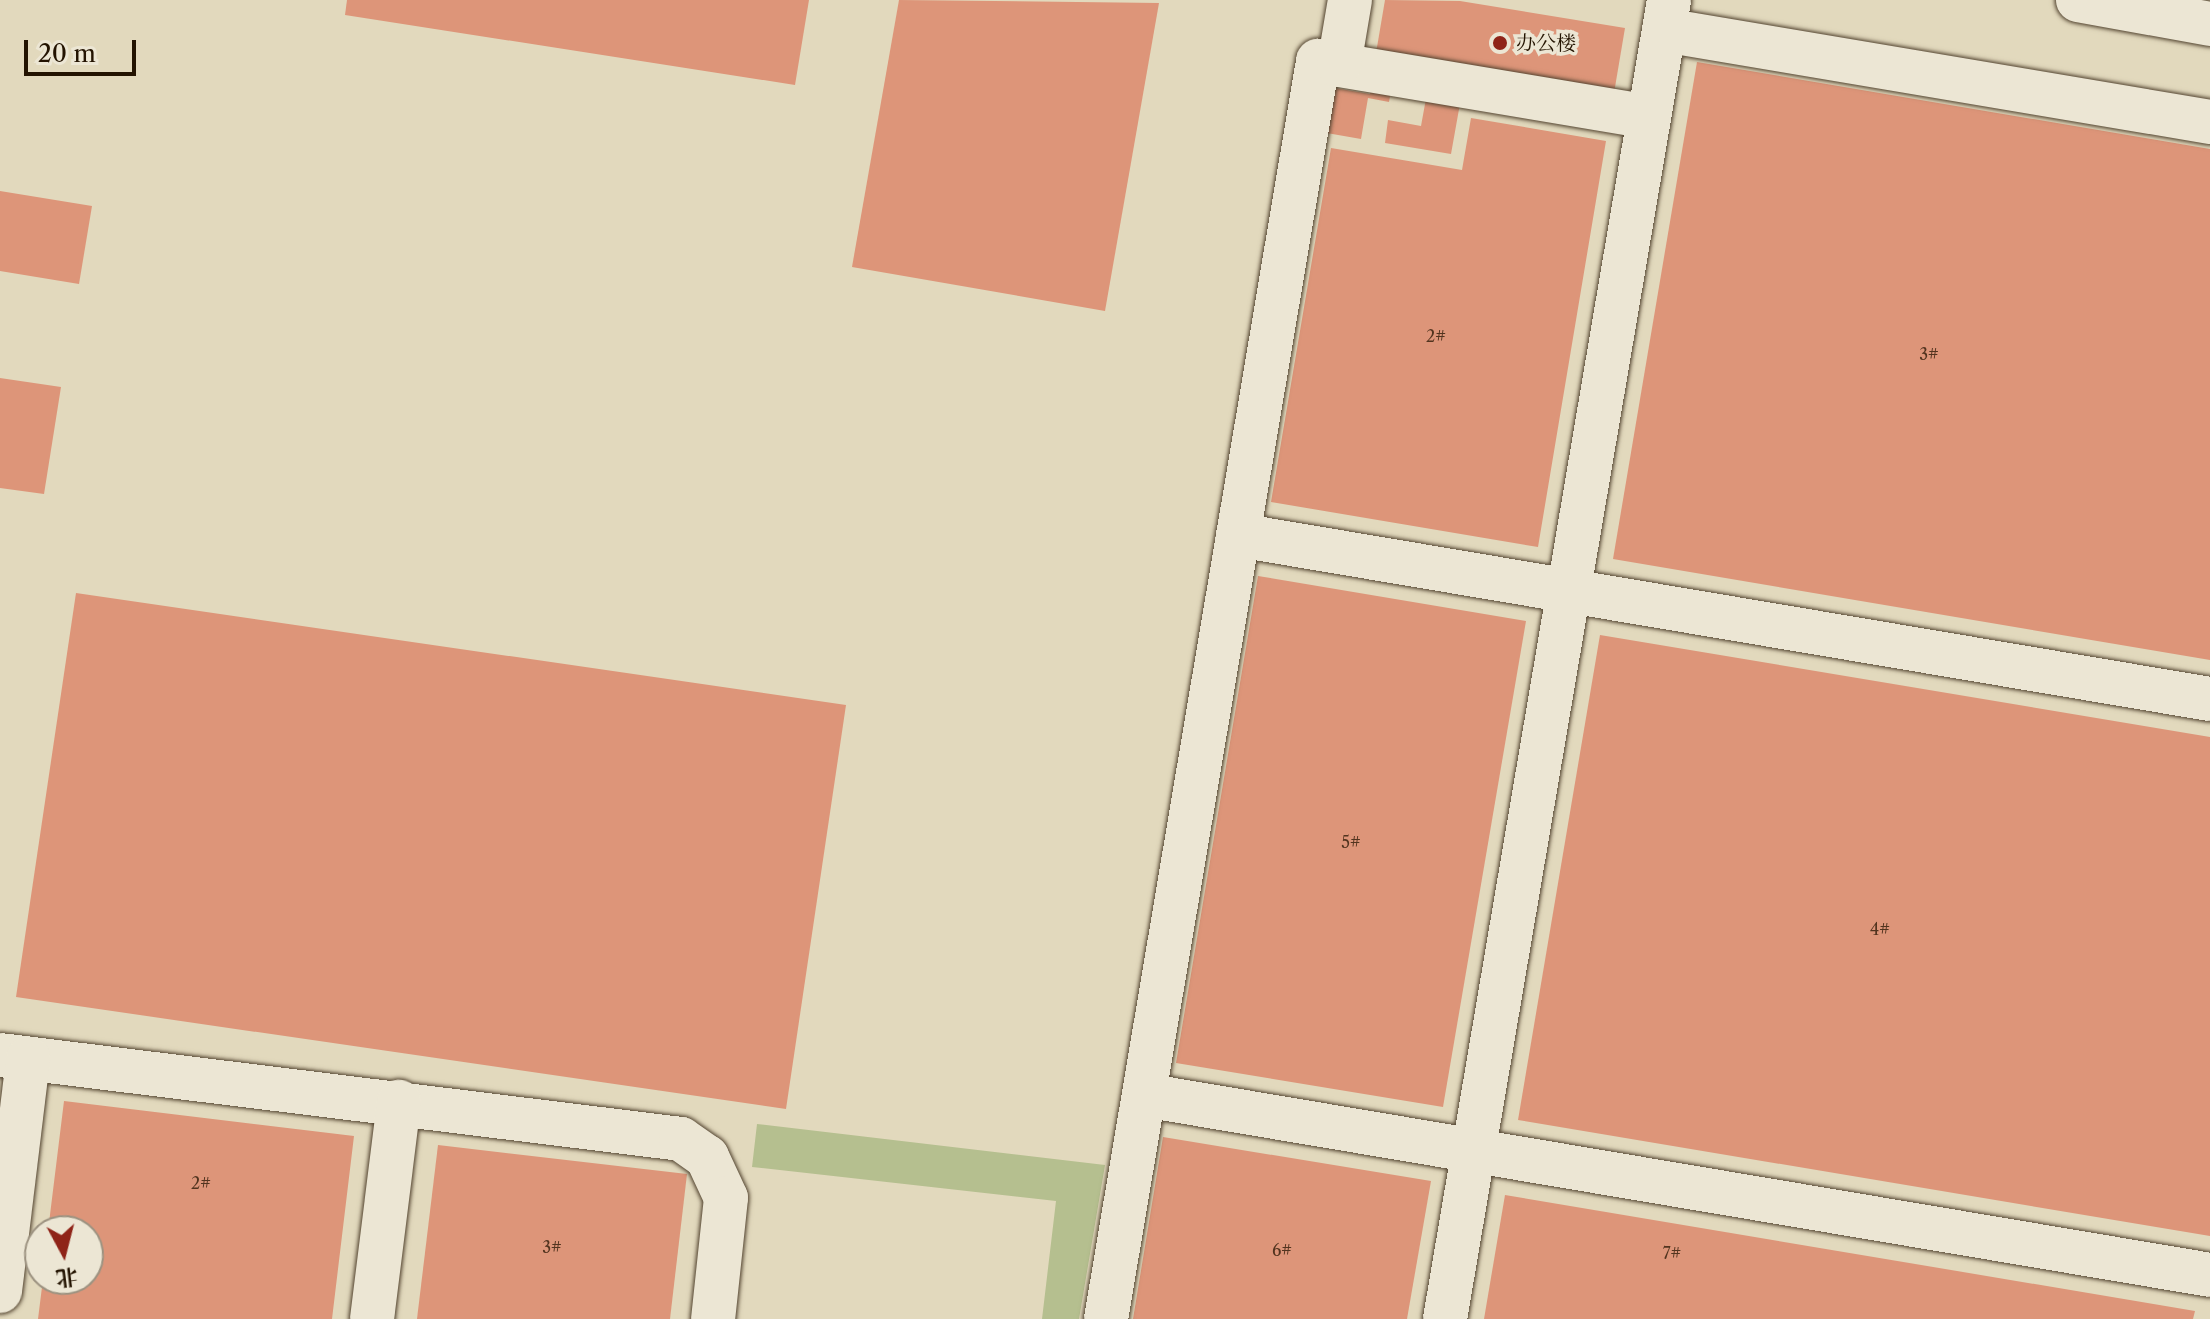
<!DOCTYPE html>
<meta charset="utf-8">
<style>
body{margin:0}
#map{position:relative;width:2210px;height:1319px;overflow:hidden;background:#e2d9bd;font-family:"Libre Caslon Text","Noto Serif SC",serif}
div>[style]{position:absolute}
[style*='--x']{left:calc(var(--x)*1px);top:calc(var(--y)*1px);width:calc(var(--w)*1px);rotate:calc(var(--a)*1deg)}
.green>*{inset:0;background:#b5bf8f}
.building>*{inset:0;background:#dd9579}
.roads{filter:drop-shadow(0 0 2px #534430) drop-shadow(0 0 2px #534430)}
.minor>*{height:44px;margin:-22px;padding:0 22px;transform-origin:22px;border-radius:22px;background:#ece6d4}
.dots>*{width:22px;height:22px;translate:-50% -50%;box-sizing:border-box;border:4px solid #ece6d4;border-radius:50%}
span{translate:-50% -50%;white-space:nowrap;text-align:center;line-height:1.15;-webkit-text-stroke:7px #ece6d4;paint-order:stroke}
.number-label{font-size:16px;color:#52341f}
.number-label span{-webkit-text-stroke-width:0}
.poi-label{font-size:20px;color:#231301}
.left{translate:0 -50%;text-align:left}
.north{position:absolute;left:24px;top:1215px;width:80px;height:80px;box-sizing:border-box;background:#ece6d4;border:2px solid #9c9280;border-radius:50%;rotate:173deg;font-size:22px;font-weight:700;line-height:32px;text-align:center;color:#231301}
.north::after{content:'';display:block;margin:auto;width:28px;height:36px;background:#8f2418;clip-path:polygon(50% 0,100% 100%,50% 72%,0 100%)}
.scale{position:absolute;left:24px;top:40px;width:112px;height:36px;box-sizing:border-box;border:4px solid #231301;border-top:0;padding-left:10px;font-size:24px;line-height:28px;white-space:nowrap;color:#231301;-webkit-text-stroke:6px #ece6d4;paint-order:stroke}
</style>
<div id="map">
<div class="green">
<i style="clip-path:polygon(757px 1124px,1105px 1165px,1079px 1319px,1042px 1319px,1056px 1201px,752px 1167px)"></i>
</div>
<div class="building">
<i style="clip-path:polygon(347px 0,809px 0,795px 85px,345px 15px)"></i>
<i style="clip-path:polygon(899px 0,1159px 3px,1105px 311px,852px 267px)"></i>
<i style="clip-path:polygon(1385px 0,1460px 1px,1625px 28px,1613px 99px,1375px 59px)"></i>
<i style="clip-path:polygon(1697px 62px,2210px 149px,2210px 660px,1613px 559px)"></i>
<i style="clip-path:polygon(1372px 81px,1392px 85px,1389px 102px,1368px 98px,1361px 139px,1321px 132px,1329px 87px,1370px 94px)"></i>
<i style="clip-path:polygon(1427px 93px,1461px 98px,1451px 154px,1385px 143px,1388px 120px,1421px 126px)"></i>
<i style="clip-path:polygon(1471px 118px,1606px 141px,1538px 547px,1271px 502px,1331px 148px,1462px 170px)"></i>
<i style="clip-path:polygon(0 191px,92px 206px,79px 284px,0 271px)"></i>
<i style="clip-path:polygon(0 378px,61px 387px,44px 494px,0 488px)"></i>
<i style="clip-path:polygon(1258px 576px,1526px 621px,1443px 1107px,1176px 1063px)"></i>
<i style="clip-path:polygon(76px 593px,846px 705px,786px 1109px,16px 997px)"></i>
<i style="clip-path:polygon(1600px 635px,2210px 737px,2210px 1236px,1518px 1120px)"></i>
<i style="clip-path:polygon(64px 1101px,354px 1136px,332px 1319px,38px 1319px,43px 1279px,88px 1279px,88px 1231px,48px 1231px)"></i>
<i style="clip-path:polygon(1163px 1137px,1431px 1181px,1407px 1319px,1133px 1319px)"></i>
<i style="clip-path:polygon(438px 1145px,687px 1174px,670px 1319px,417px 1319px)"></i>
<i style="clip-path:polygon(1505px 1195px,2195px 1311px,2193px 1319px,1484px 1319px)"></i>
</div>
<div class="roads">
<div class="minor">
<i style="--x:2078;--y:0;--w:134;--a:10.3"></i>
<i style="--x:1664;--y:30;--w:554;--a:9.56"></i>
<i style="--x:1339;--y:65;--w:314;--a:9.5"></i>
<i style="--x:1238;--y:535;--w:986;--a:9.58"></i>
<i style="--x:0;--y:1055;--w:686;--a:7.03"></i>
<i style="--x:681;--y:1139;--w:32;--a:35"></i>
<i style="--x:707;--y:1157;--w:45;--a:65.1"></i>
<i style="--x:726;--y:1198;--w:122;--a:96.1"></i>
<i style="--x:1144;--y:1095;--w:1081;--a:9.58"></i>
<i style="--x:0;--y:1291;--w:234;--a:-83.1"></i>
<i style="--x:372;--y:1319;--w:219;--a:-82.9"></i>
<i style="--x:1106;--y:1319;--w:1276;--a:-80.43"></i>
<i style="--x:1318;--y:61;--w:21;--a:11"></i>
<i style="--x:1339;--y:65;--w:66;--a:-80.4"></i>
<i style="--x:1445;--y:1319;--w:1338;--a:-80.36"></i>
</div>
</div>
<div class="dots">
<i style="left:1500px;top:43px;background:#8f2418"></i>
</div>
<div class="number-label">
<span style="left:1436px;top:336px">2#</span>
<span style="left:1929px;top:354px">3#</span>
<span style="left:1351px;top:842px">5#</span>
<span style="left:1880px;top:929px">4#</span>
<span style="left:201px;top:1183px">2#</span>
<span style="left:552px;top:1247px">3#</span>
<span style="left:1282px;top:1250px">6#</span>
<span style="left:1672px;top:1253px">7#</span>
</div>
<div class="poi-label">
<span class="left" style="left:1516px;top:43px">办公楼</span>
</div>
<div class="north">北</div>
<div class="scale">20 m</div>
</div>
